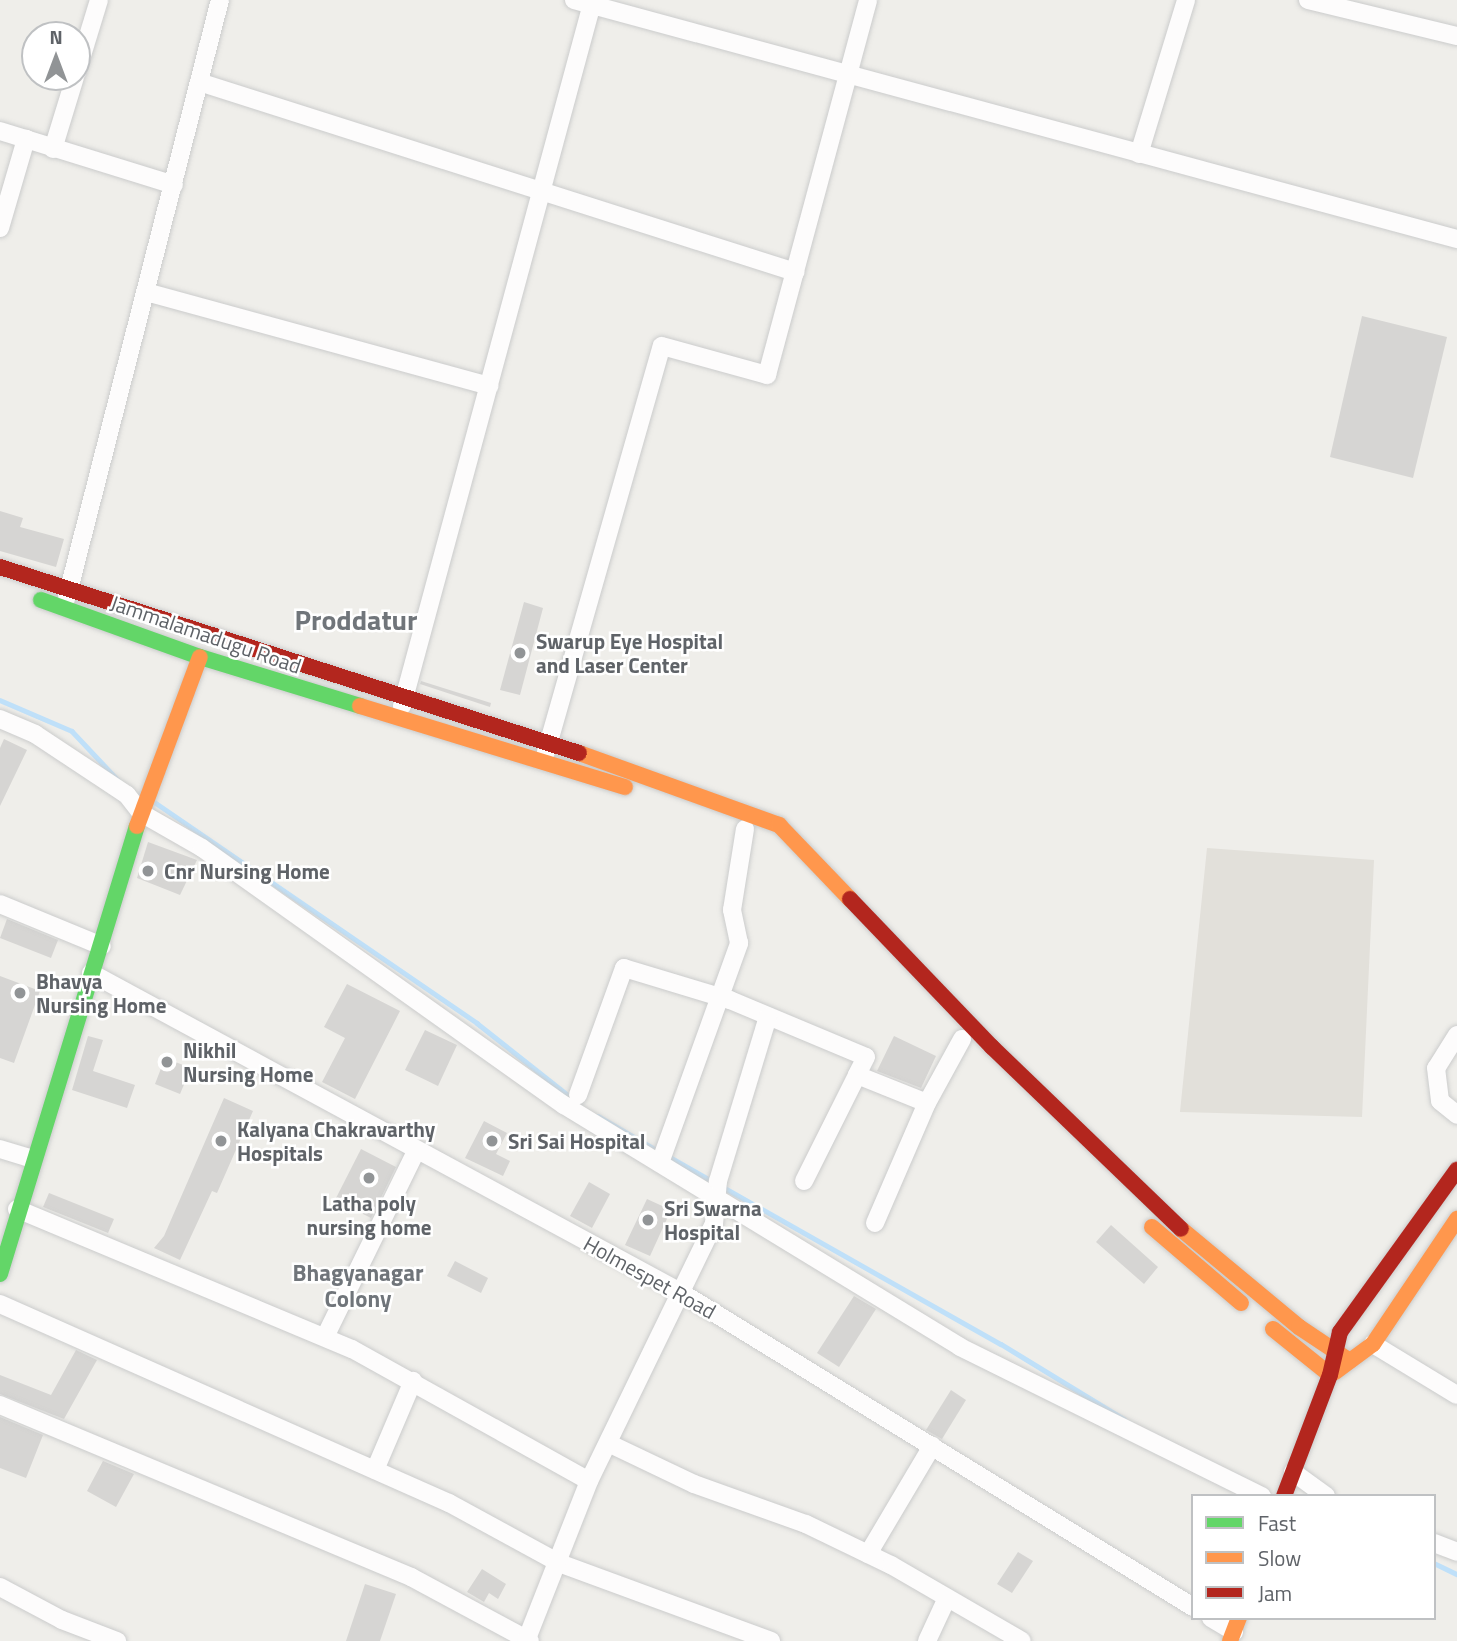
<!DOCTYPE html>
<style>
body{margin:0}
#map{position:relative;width:1457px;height:1641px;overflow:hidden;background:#efeeea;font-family:"Titillium Web",sans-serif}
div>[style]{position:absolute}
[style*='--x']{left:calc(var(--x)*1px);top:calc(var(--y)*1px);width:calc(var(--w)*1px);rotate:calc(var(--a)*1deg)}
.education>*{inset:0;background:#e2e0da}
.stream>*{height:4.5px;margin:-2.25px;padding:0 2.25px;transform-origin:2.25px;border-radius:2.25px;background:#bfe0f9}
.building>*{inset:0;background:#d6d5d3}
.roads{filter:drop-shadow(0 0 2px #cbcccc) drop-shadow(0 0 2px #cbcccc)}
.street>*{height:18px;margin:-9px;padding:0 9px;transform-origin:9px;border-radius:9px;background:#fdfcfc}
.fast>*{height:16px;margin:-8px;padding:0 8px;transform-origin:8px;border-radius:8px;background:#63d668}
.slow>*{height:16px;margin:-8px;padding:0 8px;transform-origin:8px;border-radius:8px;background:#ff974d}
.jam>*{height:16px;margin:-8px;padding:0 8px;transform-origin:8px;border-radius:8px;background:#b3261e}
.dots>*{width:19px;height:19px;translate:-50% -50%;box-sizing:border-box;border:4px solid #fff;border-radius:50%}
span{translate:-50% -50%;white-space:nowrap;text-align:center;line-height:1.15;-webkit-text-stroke:5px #fff;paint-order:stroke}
.street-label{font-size:21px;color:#5f6368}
.poi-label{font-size:21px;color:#5f6368;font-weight:700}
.left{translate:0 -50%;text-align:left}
.neighbourhood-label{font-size:23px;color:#70757a;font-weight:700}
.district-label{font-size:28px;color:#70757a;font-weight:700}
.legend{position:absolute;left:1191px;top:1494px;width:245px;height:126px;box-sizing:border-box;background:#fff;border:2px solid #bfc1c3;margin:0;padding:9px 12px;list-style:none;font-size:21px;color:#5f6368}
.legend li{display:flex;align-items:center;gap:14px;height:35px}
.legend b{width:35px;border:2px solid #bfc1c3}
.north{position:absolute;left:21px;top:21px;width:70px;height:70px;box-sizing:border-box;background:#fff;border:2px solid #bfc1c3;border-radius:50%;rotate:0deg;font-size:19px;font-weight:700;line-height:28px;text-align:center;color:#5f6368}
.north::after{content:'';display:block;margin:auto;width:24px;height:32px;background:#919496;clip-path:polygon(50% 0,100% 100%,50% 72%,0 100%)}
</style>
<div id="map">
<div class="education">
<i style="clip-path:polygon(1207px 848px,1374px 860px,1362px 1117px,1180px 1112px)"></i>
</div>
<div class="stream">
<i style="--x:0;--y:700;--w:78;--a:23.3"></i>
<i style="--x:72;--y:731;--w:67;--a:46.8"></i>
<i style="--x:153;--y:801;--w:393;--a:34.4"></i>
<i style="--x:477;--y:1023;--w:122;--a:38.4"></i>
<i style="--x:598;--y:1116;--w:72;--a:30.1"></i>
<i style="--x:668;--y:1156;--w:51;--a:29.6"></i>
<i style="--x:723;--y:1187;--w:319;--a:29.5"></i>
<i style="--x:1001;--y:1344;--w:144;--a:31.4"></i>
<i style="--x:1434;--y:1563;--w:25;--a:26"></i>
</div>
<div class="building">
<i style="clip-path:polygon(1362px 316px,1447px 337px,1413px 478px,1330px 457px)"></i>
<i style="clip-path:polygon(0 511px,23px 518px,20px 527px,64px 539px,56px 567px,0 551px)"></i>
<i style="clip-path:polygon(524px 602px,543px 608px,520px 695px,500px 690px)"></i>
<i style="clip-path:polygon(421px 681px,491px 703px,490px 707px,420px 684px)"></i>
<i style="clip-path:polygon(4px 739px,27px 750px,0 806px,0 748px)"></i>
<i style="clip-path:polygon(148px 842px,197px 860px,180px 895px,137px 878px)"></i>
<i style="clip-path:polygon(7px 919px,58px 940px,51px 958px,0 938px)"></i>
<i style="clip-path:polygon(0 976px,40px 991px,14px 1063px,0 1058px)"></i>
<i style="clip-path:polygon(347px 984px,400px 1011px,355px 1099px,322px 1082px,345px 1038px,324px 1027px)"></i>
<i style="clip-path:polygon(425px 1030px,457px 1045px,438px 1086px,405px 1070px)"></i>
<i style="clip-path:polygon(88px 1036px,103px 1040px,93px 1071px,135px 1085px,127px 1108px,72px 1090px)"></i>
<i style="clip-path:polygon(894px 1036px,936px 1056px,921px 1088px,877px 1071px)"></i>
<i style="clip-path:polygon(165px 1058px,191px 1068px,180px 1094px,155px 1084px)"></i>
<i style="clip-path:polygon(224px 1098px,253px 1111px,217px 1193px,212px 1191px,180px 1260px,154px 1248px,164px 1236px)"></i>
<i style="clip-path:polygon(484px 1121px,507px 1133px,496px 1154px,510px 1161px,503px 1176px,465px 1158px)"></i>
<i style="clip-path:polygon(361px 1149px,396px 1167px,371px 1218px,335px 1200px)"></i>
<i style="clip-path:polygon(589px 1182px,610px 1194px,592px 1228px,570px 1216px)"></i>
<i style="clip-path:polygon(49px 1193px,114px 1219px,108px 1233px,43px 1207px)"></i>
<i style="clip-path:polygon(647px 1199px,671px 1210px,650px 1256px,625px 1245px)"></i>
<i style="clip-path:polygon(1111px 1225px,1158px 1267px,1144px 1284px,1096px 1242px)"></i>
<i style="clip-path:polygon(455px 1261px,488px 1278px,481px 1293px,447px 1276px)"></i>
<i style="clip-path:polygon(854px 1296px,876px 1309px,839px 1367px,817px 1353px)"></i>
<i style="clip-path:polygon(76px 1350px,97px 1360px,64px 1419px,0 1394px,0 1375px,51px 1395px)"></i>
<i style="clip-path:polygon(951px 1390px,966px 1400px,942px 1439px,926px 1430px)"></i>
<i style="clip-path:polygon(0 1417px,43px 1435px,26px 1478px,0 1468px)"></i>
<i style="clip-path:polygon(103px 1461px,134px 1474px,116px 1507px,87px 1491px)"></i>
<i style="clip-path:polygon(1018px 1552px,1033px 1561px,1012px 1593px,997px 1584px)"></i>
<i style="clip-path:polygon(482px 1569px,506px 1584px,498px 1599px,489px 1593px,484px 1602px,467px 1592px)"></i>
<i style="clip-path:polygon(365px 1584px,396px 1594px,380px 1641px,346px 1641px)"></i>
</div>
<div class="roads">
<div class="street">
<i style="--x:574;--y:0;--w:915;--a:15.15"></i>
<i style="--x:1308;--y:0;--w:153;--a:13.6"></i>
<i style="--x:77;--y:72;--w:75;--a:-73"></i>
<i style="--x:199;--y:82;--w:626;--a:17.68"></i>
<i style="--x:0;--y:131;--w:182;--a:17.2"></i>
<i style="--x:53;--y:149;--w:75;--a:-73"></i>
<i style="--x:1139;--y:154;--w:161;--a:-73"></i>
<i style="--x:0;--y:228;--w:93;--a:-73.7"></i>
<i style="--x:146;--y:292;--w:356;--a:15.3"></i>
<i style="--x:67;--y:597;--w:616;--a:-75.63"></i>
<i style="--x:402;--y:706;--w:731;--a:-74.86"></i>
<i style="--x:0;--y:719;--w:38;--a:23"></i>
<i style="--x:35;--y:734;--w:110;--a:33.5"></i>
<i style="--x:127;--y:795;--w:23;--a:52"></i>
<i style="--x:141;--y:813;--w:70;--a:29.8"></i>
<i style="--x:202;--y:848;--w:444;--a:35.4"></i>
<i style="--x:564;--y:1105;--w:464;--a:31.4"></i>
<i style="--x:960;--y:1347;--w:337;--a:26.3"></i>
<i style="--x:546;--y:752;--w:422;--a:-74.1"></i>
<i style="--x:662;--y:346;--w:109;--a:15.4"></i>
<i style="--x:767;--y:375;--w:388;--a:-74.9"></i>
<i style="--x:0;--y:904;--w:110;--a:22.4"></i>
<i style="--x:91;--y:973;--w:672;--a:28.43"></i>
<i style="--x:682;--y:1293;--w:600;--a:31.57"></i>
<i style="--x:1457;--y:1035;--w:39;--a:122"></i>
<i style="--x:1436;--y:1068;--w:33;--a:83"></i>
<i style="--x:1440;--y:1101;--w:22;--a:39"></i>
<i style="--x:578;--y:1095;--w:135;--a:-70.1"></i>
<i style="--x:624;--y:968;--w:111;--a:16.8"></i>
<i style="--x:730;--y:1000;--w:147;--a:22.7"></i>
<i style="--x:866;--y:1057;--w:20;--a:117"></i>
<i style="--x:857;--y:1075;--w:75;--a:21.8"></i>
<i style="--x:927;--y:1103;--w:73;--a:-61.3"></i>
<i style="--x:0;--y:1149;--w:34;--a:17"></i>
<i style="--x:660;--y:1163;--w:234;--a:-70.2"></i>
<i style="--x:739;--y:943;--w:34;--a:-102"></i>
<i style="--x:732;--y:910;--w:82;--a:-80.9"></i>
<i style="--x:804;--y:1181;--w:119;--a:-63.4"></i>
<i style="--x:17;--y:1209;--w:363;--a:22.7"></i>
<i style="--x:352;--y:1349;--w:271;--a:29.1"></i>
<i style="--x:875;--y:1223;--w:131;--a:-66.6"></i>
<i style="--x:0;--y:1304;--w:491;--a:23.9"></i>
<i style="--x:449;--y:1503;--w:125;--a:28.6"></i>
<i style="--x:559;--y:1563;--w:226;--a:20.2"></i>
<i style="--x:325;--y:1337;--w:207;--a:-63.9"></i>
<i style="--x:1373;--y:1344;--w:98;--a:31.3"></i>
<i style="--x:0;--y:1405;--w:446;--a:22.7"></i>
<i style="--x:411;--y:1577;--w:135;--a:28.3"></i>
<i style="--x:608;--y:1443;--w:95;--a:25.5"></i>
<i style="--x:694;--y:1484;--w:119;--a:19.7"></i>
<i style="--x:806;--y:1524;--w:94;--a:25.8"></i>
<i style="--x:891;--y:1565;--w:151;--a:30.1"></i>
<i style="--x:375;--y:1470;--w:97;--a:-66.9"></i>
<i style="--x:1293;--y:1472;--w:41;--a:36"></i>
<i style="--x:1434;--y:1543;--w:25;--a:21"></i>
<i style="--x:868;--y:1554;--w:126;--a:-59.3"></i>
<i style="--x:0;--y:1587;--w:70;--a:28"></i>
<i style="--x:62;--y:1620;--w:59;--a:20.9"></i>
<i style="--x:1211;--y:1618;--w:27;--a:31"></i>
<i style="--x:526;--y:1641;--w:172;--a:-68.5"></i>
<i style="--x:589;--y:1481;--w:286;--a:-64.1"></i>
<i style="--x:714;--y:1224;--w:43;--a:-84.7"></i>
<i style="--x:718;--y:1181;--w:172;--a:-73.1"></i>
<i style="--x:927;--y:1641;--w:47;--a:-65.1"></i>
</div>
<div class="fast">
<i style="--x:41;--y:600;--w:169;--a:19.7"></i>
<i style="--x:200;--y:657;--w:167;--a:17"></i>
<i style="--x:0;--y:1274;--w:468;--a:-73"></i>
</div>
<div class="slow">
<i style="--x:360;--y:706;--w:277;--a:17"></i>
<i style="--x:579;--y:753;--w:213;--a:19.8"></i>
<i style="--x:779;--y:825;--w:103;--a:46.2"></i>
<i style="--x:137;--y:826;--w:180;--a:-69.6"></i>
<i style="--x:1152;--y:1227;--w:117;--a:40.5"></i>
<i style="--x:1181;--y:1229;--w:153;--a:39.7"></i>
<i style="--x:1299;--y:1327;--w:61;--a:33.7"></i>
<i style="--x:1273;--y:1329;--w:73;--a:38.9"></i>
<i style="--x:1335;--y:1372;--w:47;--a:-36.4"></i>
<i style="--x:1373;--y:1344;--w:151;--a:-56.1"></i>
<i style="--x:1230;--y:1641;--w:25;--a:-69"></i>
</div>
<div class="jam">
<i style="--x:0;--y:567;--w:608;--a:17.81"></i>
<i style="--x:850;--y:899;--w:205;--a:46.2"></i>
<i style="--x:992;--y:1047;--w:262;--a:43.9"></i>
<i style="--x:1284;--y:1496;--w:129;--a:-69.2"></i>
<i style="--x:1330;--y:1375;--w:44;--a:-76.9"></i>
<i style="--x:1340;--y:1332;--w:200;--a:-54.2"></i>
</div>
</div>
<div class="dots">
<i style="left:520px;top:653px;background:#919496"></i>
<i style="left:148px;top:871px;background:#919496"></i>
<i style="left:20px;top:993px;background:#919496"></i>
<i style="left:167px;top:1062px;background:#919496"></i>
<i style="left:221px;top:1141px;background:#919496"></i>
<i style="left:492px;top:1141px;background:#919496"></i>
<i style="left:369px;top:1178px;background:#919496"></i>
<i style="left:648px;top:1220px;background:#919496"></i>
</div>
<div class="street-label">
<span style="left:206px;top:634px;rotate:19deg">Jammalamadugu Road</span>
<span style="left:650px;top:1277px;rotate:29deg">Holmespet Road</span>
</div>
<div class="poi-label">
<span class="left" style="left:536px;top:653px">Swarup Eye Hospital<br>and Laser Center</span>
<span class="left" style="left:164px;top:871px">Cnr Nursing Home</span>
<span class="left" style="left:36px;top:993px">Bhavya<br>Nursing Home</span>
<span class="left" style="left:183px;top:1062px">Nikhil<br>Nursing Home</span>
<span class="left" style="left:237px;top:1141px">Kalyana Chakravarthy<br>Hospitals</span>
<span class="left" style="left:508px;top:1141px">Sri Sai Hospital</span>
<span style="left:369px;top:1215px">Latha poly<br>nursing home</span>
<span class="left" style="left:664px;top:1220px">Sri Swarna<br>Hospital</span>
</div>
<div class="neighbourhood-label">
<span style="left:358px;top:1286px">Bhagyanagar<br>Colony</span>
</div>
<div class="district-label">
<span style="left:356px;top:620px">Proddatur</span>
</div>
<ul class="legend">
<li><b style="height:9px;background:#63d668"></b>Fast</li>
<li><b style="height:9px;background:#ff974d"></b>Slow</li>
<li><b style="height:9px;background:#b3261e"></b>Jam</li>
</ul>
<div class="north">N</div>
</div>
